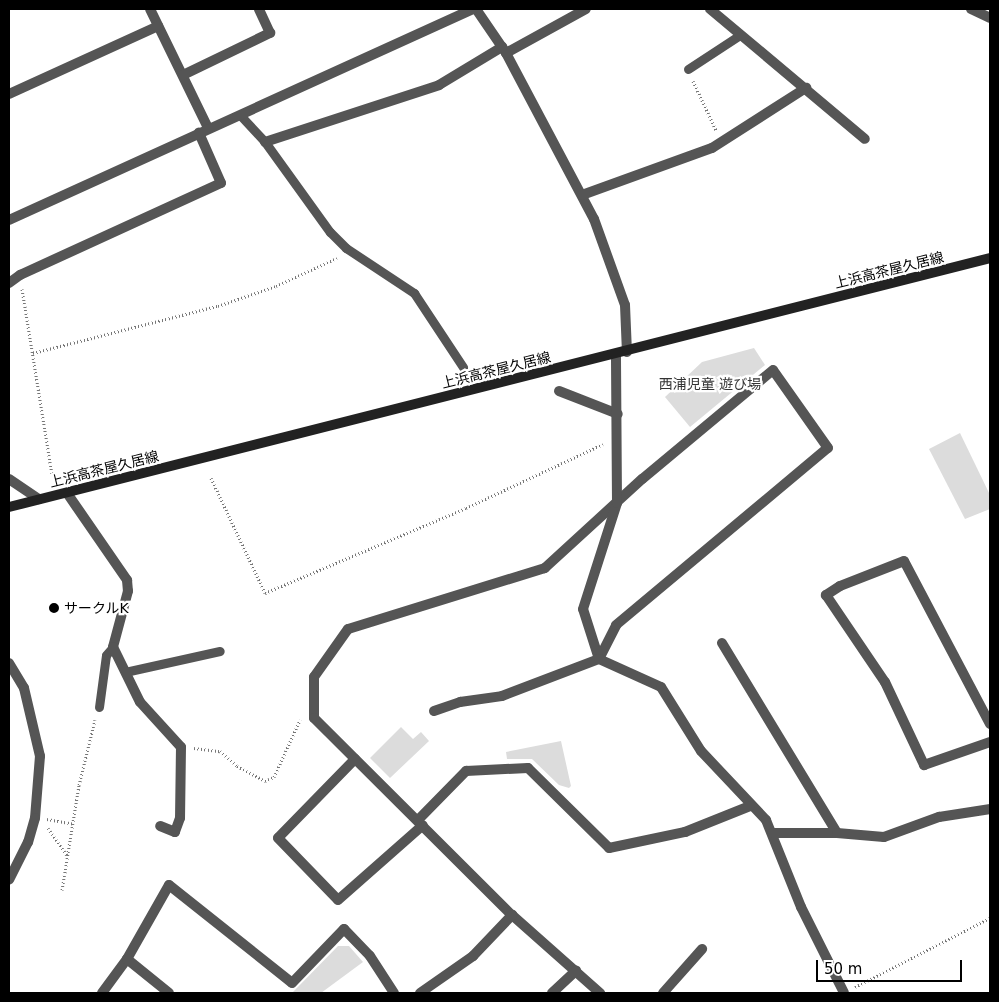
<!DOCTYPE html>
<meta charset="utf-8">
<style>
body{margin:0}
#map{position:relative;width:999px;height:1002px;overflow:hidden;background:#fff;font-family:"DejaVu Sans","Noto Sans JP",sans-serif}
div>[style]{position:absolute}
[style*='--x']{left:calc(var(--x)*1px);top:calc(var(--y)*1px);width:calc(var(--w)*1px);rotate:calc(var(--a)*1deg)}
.green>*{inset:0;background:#dcdcdc}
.path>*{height:3px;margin-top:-1.5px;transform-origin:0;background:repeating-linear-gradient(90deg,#777 0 1px,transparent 0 3.5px)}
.service>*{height:9px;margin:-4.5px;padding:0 4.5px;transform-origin:4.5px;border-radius:4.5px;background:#555}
.minor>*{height:10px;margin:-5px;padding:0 5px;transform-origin:5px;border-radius:5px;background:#555}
.tertiary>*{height:10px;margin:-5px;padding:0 5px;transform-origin:5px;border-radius:5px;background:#555}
.secondary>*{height:10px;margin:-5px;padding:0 5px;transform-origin:5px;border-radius:5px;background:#222}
.dots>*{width:14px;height:14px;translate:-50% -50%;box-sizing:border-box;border:2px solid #fff;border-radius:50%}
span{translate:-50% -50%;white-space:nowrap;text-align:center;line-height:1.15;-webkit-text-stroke:4.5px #fff;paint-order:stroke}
.street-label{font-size:14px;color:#000}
.park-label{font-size:14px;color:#333}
.poi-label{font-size:14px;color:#000}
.left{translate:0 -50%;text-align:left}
.frame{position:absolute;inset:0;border:10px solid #000;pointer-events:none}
.scale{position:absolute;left:816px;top:960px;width:146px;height:22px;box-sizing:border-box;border:2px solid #000;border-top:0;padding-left:6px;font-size:15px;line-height:18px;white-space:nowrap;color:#000;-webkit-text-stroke:4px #fff;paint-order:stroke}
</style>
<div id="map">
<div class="green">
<i style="clip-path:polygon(754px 348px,765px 365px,690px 427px,665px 397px,702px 362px)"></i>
<i style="clip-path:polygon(960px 433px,990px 495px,990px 509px,965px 519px,929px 449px)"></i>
<i style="clip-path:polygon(401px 727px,413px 739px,421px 732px,429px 741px,390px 778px,370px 758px)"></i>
<i style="clip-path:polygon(561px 741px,571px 786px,569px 788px,559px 785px,532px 759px,507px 759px,506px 752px)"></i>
<i style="clip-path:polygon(338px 946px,349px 946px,363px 962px,321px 993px,292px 993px)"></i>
</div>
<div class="path">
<i style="--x:693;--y:81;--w:54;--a:64.9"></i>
<i style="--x:22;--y:289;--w:187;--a:80.8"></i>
<i style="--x:33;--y:353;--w:191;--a:-14.3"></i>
<i style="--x:218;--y:306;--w:61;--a:-19"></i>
<i style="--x:276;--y:286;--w:67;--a:-24.7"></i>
<i style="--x:211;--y:478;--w:127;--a:64.8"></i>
<i style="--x:265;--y:593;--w:218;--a:-22.9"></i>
<i style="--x:466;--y:508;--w:151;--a:-25"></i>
<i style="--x:194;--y:748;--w:26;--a:7"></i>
<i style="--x:220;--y:751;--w:23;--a:41"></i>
<i style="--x:237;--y:766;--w:32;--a:28"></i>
<i style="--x:265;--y:781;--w:10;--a:-24"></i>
<i style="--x:274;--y:777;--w:63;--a:-65.5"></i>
<i style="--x:47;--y:819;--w:27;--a:10"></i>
<i style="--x:48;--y:828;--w:33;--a:55"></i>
<i style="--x:62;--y:890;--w:106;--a:-80.8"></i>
<i style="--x:79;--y:785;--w:67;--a:-76.2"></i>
<i style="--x:855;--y:987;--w:152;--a:-27.1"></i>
</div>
<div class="service">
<i style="--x:688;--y:69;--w:62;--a:-33.2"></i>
<i style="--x:240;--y:115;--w:37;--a:47"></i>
<i style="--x:265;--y:142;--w:111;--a:54.2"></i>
<i style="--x:330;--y:232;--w:23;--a:45"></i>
<i style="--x:346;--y:248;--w:82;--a:33.5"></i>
<i style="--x:414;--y:293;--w:89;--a:56.5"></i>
<i style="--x:125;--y:672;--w:97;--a:-12.5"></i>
<i style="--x:99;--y:707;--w:52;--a:-82.3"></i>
<i style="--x:106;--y:655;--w:11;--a:-49"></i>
</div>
<div class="minor">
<i style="--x:150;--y:9;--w:132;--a:64"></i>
<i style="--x:476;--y:9;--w:53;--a:55.7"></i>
<i style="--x:506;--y:53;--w:188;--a:62.1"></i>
<i style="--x:594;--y:219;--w:91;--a:70.2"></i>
<i style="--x:625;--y:305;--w:47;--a:87.6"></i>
<i style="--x:710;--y:9;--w:202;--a:40"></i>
<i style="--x:971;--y:9;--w:21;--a:25"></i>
<i style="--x:506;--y:53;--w:91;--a:-28.8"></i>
<i style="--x:183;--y:75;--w:97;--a:-25.8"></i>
<i style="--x:270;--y:33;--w:26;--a:-115"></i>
<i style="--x:9;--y:94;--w:164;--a:-24.5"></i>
<i style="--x:265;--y:142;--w:183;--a:-18.1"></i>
<i style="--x:439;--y:85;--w:74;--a:-31.1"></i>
<i style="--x:582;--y:195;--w:138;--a:-19.9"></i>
<i style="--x:712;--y:148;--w:112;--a:-32.6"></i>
<i style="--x:9;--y:283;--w:14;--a:-36"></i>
<i style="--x:20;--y:275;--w:221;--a:-24.6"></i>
<i style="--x:221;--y:183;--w:55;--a:-113.7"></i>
<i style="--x:559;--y:391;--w:63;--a:21.3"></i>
<i style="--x:9;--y:479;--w:36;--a:34"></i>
<i style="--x:67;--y:493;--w:106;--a:55.4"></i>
<i style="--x:127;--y:580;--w:11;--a:85"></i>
<i style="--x:128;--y:591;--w:58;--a:105"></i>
<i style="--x:113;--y:647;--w:61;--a:63.9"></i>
<i style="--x:140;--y:702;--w:61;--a:47.7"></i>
<i style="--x:181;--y:747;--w:71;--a:90.8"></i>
<i style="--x:180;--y:818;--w:15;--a:110"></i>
<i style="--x:175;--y:832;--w:16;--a:-158"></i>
<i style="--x:722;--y:643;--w:222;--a:58.8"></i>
<i style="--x:599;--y:659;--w:38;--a:-63"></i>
<i style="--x:616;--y:625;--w:276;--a:-39.9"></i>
<i style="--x:828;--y:448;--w:95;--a:-125.2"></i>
<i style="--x:773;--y:370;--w:170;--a:140.2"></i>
<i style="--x:642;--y:479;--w:132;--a:137.5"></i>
<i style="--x:545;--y:568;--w:206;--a:162.8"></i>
<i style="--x:348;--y:629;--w:59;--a:125.3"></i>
<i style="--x:314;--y:677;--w:41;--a:90"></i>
<i style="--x:314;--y:718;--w:279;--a:44.9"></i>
<i style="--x:512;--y:915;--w:118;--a:41.6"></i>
<i style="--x:599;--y:659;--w:52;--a:-107.7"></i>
<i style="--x:583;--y:609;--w:111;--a:-72.2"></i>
<i style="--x:617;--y:503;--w:148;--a:-90.4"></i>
<i style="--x:434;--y:711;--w:28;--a:-19"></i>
<i style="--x:460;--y:702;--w:42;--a:-8.1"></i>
<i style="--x:502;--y:696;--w:104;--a:-20.9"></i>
<i style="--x:599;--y:659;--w:68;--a:24.3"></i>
<i style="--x:661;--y:687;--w:75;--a:58"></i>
<i style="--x:701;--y:751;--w:95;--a:46.7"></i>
<i style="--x:766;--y:820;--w:94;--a:68.1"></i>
<i style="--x:801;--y:907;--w:96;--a:63.4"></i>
<i style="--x:990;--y:724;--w:184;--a:-117.8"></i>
<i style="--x:904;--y:561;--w:69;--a:158.7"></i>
<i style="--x:840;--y:586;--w:17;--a:147"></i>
<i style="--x:826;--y:595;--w:105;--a:55.9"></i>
<i style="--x:885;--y:682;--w:92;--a:64.8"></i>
<i style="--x:924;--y:765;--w:70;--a:-19.2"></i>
<i style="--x:355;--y:759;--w:110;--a:134.3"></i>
<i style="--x:278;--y:838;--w:86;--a:45.9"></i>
<i style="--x:338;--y:900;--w:113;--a:-41.4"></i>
<i style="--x:418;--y:820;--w:69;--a:-45.6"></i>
<i style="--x:466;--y:771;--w:62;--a:-2.8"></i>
<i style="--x:528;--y:768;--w:114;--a:44.6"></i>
<i style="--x:609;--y:848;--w:78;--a:-11.9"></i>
<i style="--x:685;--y:832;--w:70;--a:-21.8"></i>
<i style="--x:772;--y:833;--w:65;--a:0"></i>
<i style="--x:837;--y:833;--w:47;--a:4.9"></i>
<i style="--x:884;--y:837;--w:59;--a:-20"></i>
<i style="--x:939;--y:817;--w:52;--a:-8.9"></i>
<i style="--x:127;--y:959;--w:85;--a:-60.4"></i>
<i style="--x:169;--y:885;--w:157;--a:38.5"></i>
<i style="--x:292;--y:983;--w:75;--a:-46.1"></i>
<i style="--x:344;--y:929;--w:37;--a:46"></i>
<i style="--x:370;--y:956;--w:44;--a:57"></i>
<i style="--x:102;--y:993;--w:42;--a:-53.7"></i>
<i style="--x:127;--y:959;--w:54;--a:39"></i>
<i style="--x:420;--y:993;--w:65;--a:-34.9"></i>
<i style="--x:473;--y:956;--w:57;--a:-46.4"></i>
<i style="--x:552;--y:993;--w:33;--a:-43"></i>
<i style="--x:663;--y:993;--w:59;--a:-48.4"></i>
</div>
<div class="tertiary">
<i style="--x:9;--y:220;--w:510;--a:-24.45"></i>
<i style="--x:9;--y:663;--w:29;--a:59"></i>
<i style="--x:24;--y:688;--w:70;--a:76.8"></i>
<i style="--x:40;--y:756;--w:62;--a:94.6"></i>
<i style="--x:35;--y:818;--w:25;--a:106"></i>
<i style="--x:28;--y:842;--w:42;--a:116.6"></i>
</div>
<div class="secondary">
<i style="--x:9;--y:507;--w:1012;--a:-14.24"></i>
</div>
<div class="dots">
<i style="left:54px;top:608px;background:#000"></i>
</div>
<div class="street-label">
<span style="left:889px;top:270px;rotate:-14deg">上浜高茶屋久居線</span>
<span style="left:496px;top:370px;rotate:-14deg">上浜高茶屋久居線</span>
<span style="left:104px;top:469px;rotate:-14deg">上浜高茶屋久居線</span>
</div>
<div class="park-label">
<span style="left:710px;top:384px">西浦児童 遊び場</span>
</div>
<div class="poi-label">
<span class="left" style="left:64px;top:608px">サークルK</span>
</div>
<div class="frame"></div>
<div class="scale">50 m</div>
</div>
